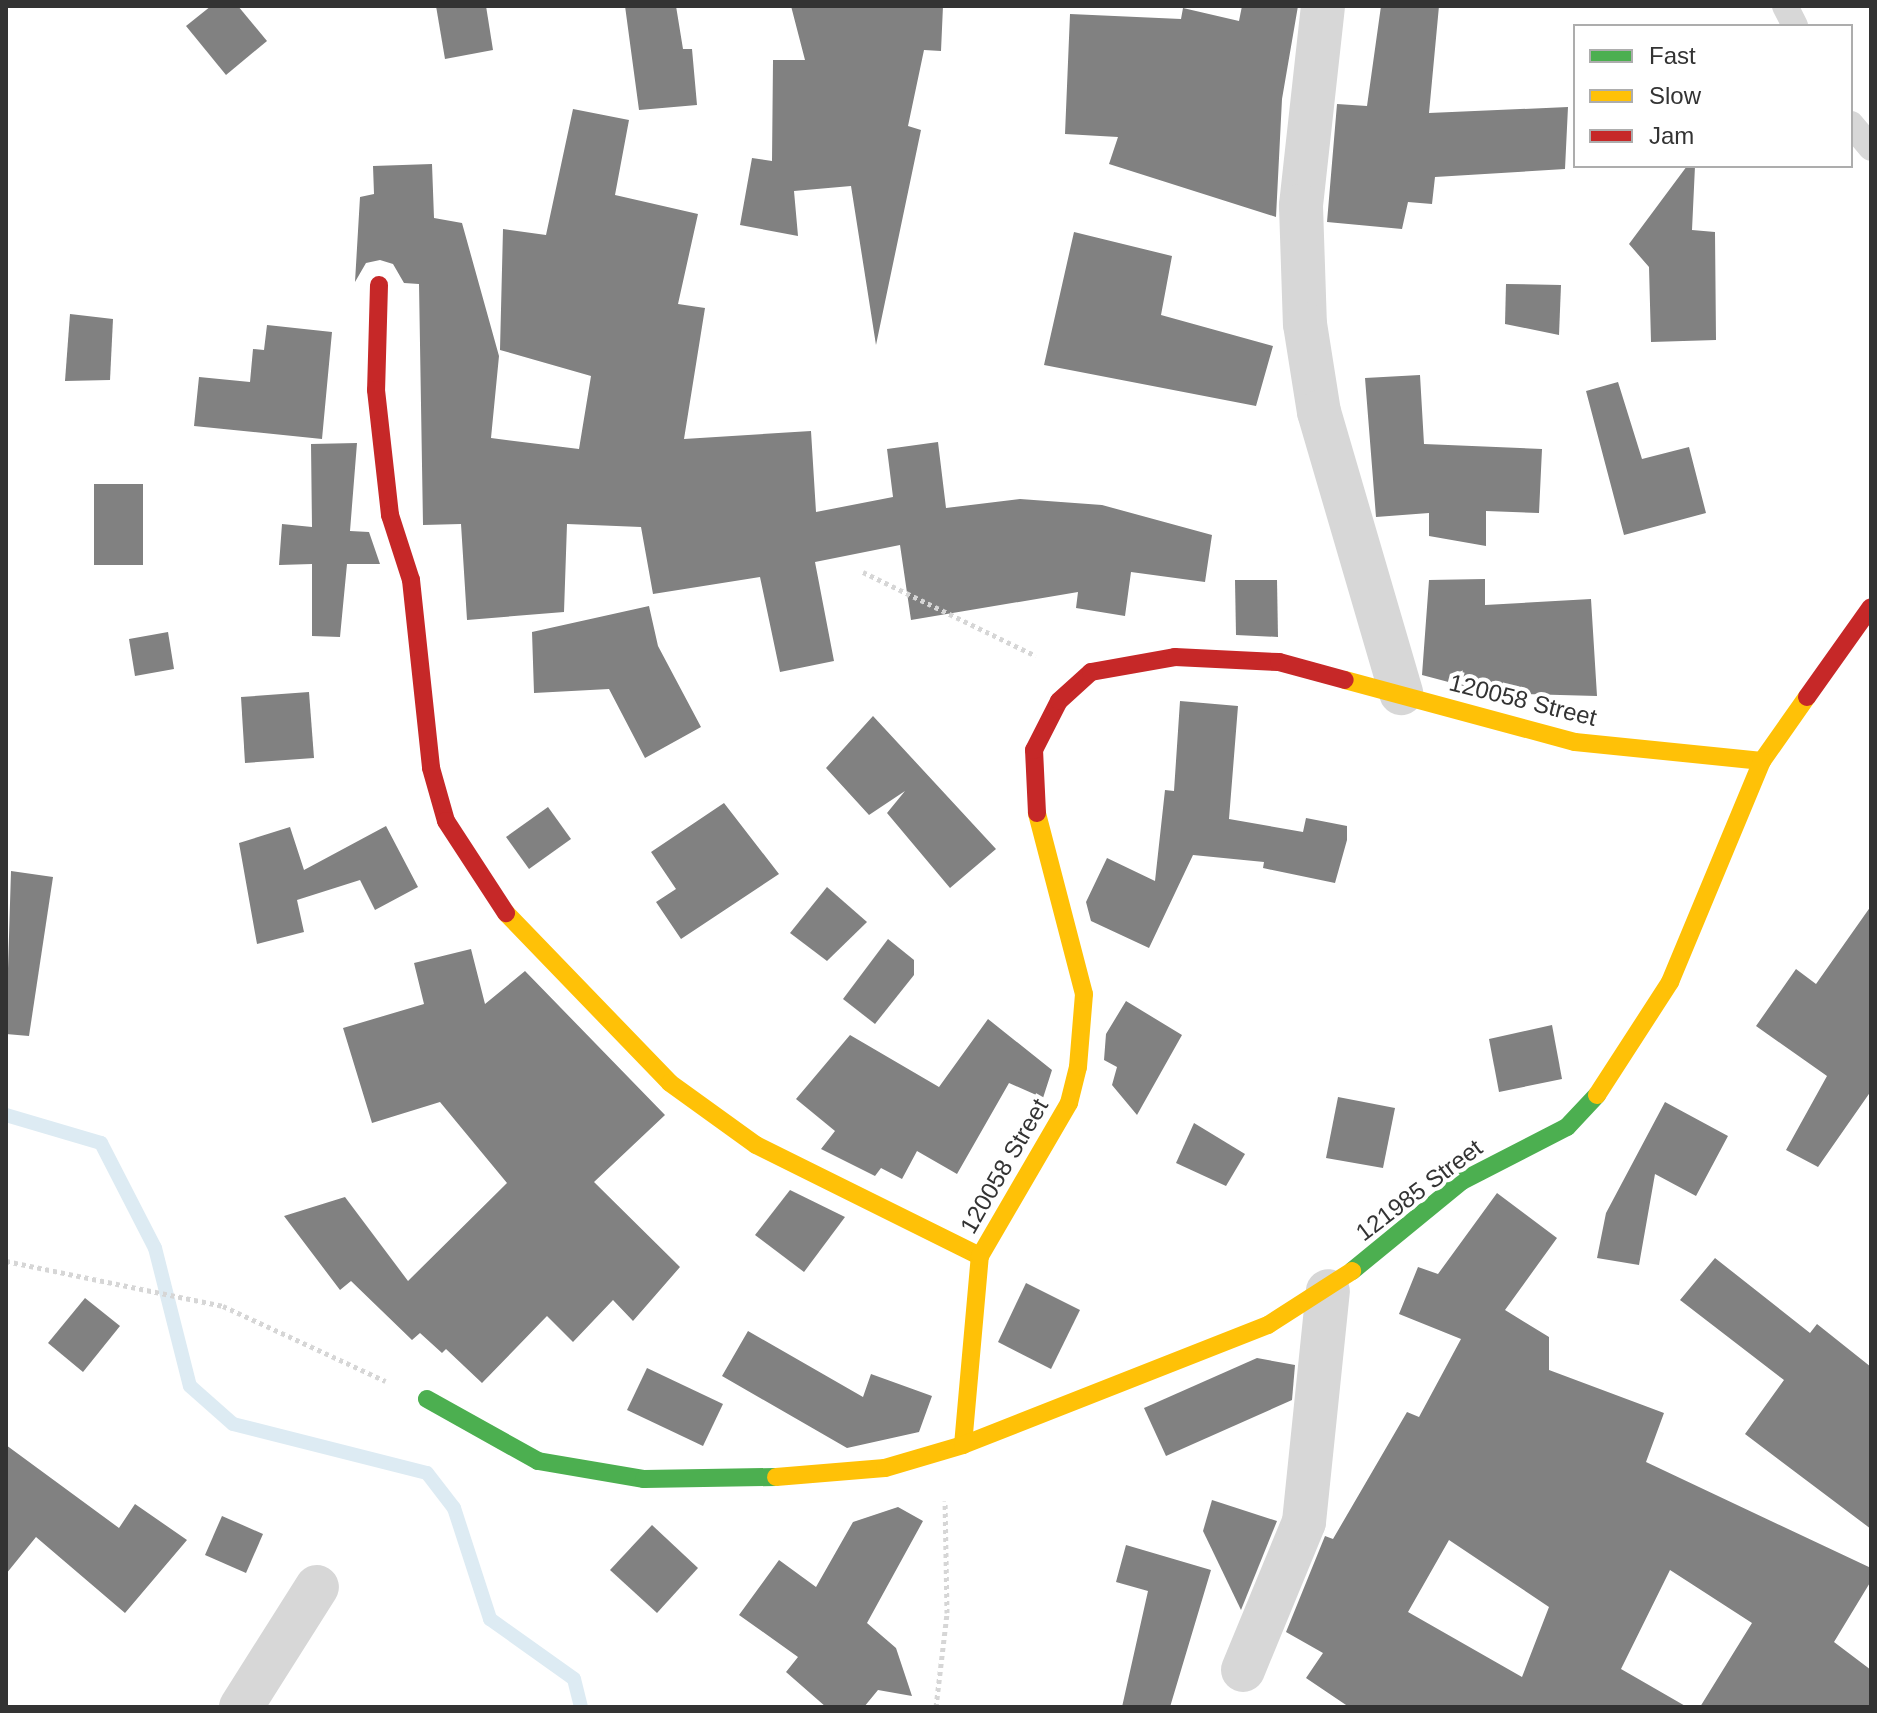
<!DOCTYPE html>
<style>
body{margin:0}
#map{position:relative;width:1877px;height:1713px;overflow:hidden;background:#fff;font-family:Arial,sans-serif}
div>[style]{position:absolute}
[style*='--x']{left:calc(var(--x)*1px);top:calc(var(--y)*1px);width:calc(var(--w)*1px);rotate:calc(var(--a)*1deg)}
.stream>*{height:14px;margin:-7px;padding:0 7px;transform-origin:7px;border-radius:7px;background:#ddebf3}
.building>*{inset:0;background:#818181}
.path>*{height:5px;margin-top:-2.5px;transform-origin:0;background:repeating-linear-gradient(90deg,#d6d6d6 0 4px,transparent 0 8px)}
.lane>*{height:26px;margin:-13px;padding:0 13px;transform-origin:13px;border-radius:13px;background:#d7d7d7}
.street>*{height:44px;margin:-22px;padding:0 22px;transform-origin:22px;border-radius:22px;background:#d7d7d7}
.fast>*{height:18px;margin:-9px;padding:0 9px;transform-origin:9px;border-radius:9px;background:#4caf50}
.slow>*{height:18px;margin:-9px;padding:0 9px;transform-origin:9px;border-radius:9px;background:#ffc107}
.jam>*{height:18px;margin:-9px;padding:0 9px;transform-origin:9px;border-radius:9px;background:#c62828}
span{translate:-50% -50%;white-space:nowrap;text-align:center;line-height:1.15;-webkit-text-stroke:8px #fff;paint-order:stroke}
.street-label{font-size:24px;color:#333}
.frame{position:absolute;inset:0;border:8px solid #333;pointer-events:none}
.legend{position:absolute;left:1573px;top:24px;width:280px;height:144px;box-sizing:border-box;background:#fff;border:2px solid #adadad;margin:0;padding:10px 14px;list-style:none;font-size:24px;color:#333}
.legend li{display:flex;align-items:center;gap:16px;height:40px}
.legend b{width:40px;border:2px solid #adadad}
</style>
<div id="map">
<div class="stream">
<i style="--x:6;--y:1115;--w:99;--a:16.4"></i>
<i style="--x:101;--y:1143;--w:118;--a:62.8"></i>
<i style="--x:155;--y:1248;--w:142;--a:75.8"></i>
<i style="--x:190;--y:1386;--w:57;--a:41.5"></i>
<i style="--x:233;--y:1424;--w:200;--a:14.2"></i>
<i style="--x:427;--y:1473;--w:44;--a:52.4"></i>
<i style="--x:454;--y:1508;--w:117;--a:72"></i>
<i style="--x:490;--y:1619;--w:103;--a:35.5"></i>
<i style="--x:574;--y:1679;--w:29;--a:76"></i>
</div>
<div class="building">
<i style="clip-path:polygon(211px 6px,238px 6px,267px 41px,226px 75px,186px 26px)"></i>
<i style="clip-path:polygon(436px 6px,486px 6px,493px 50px,445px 59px)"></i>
<i style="clip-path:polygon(625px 6px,676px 6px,683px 49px,692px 49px,697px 105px,639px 110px)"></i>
<i style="clip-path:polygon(791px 6px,943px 6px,941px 51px,924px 50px,908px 126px,921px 130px,876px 345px,851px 186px,794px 191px,798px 236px,740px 225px,752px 158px,772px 161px,773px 60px,805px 60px)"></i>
<i style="clip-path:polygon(1242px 6px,1298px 6px,1282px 99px,1276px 217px,1109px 164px,1118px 137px,1065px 134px,1070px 14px,1181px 19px,1183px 8px,1239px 21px)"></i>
<i style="clip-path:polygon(1381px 6px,1439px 6px,1429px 113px,1568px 107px,1565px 169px,1435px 177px,1432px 204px,1408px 202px,1402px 229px,1327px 222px,1337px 104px,1367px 106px)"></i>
<i style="clip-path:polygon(573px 109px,629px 120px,615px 195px,698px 214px,678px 304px,705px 308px,684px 439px,811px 431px,816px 512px,893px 497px,887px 449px,938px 442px,946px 508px,1020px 499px,1102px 505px,1212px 535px,1205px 582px,1131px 572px,1125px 616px,1076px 608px,1078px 592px,911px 620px,900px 545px,815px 562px,834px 661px,780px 672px,760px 577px,653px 594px,641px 527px,567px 524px,564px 612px,467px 620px,461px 524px,423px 525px,419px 284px,404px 283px,393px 264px,380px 260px,366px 263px,355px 282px,360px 197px,374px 194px,373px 166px,432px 164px,434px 218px,462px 223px,499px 356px,491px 438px,579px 449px,591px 376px,500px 350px,503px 229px,546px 235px)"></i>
<i style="clip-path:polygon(1687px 166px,1695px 166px,1692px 230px,1715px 232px,1716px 340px,1651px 342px,1649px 267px,1629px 244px)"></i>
<i style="clip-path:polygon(1074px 232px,1172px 256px,1161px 315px,1273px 346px,1256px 406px,1044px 365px)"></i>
<i style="clip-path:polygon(1506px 284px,1561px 285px,1559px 335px,1505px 324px)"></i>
<i style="clip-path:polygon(70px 314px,113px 319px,110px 380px,65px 381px)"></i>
<i style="clip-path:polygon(267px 325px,332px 332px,322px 439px,194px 426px,199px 377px,250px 382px,253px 349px,264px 350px)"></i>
<i style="clip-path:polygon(1420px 375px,1424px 444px,1542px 449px,1539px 513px,1486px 511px,1486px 546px,1429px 536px,1429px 513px,1376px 517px,1365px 378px)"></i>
<i style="clip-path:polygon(1618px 382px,1642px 459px,1689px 447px,1706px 513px,1624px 535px,1586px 391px)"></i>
<i style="clip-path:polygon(357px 443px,350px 531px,369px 532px,380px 564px,347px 564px,340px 637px,312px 636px,312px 564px,279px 565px,282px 524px,312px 527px,311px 444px)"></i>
<i style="clip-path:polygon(94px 484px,143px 484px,143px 565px,94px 565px)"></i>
<i style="clip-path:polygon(1485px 579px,1485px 605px,1591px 599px,1597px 696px,1490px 693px,1422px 675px,1429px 580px)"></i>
<i style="clip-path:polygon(1235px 580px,1277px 580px,1278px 637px,1236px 635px)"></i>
<i style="clip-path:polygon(649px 606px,658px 646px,701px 727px,645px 758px,609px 689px,534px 693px,532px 632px)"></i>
<i style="clip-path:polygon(168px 632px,174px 669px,135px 676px,129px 639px)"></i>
<i style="clip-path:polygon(309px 692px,314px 758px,245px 763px,241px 697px)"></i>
<i style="clip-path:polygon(1180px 701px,1238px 706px,1229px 819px,1303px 832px,1306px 818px,1347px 826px,1347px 840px,1335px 883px,1263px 868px,1264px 862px,1193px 855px,1149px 948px,1091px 921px,1086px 902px,1107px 858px,1155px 881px,1165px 790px,1174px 791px)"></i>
<i style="clip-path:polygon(873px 716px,996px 849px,950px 888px,887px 813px,905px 791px,869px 815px,826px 768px)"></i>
<i style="clip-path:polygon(724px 803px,779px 874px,681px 939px,656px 902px,676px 889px,651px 852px)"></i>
<i style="clip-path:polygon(548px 807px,571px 839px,529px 869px,506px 837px)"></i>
<i style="clip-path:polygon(386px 826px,418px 887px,375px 910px,360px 880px,297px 900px,304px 932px,257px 944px,239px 843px,290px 827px,304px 870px)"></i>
<i style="clip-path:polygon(11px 871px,53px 877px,29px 1036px,6px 1034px)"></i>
<i style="clip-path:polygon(827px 887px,867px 922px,827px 961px,790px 933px)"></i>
<i style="clip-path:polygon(1871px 906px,1871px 1091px,1818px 1167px,1786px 1150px,1827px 1076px,1756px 1026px,1796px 969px,1816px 984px)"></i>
<i style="clip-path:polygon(888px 939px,914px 960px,914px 975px,875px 1024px,843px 999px)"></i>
<i style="clip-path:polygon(471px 949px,485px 1004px,525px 971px,665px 1115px,594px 1182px,680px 1267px,633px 1321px,613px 1300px,573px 1342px,547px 1316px,482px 1383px,446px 1349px,442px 1353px,420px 1333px,412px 1340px,351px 1281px,340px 1290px,284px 1216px,345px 1197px,408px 1281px,507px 1183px,440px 1102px,372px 1123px,343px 1028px,424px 1004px,414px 963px)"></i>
<i style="clip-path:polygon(1126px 1001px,1182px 1035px,1137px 1115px,1112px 1085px,1117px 1067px,1104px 1060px,1106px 1034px)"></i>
<i style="clip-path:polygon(988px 1019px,1052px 1070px,1043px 1098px,1009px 1083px,957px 1174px,917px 1151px,902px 1179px,881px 1168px,875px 1176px,821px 1149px,835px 1131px,796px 1099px,850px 1035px,939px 1087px)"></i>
<i style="clip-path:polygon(1552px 1025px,1562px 1079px,1499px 1092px,1489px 1039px)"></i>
<i style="clip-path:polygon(1338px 1097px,1395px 1108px,1383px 1168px,1326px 1158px)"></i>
<i style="clip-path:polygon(1665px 1102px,1728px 1136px,1696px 1196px,1655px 1174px,1639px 1265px,1597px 1258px,1606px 1213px)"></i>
<i style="clip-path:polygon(1194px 1123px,1245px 1154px,1226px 1186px,1176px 1163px)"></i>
<i style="clip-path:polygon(790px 1190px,845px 1217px,804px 1272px,755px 1235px)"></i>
<i style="clip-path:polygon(evenodd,1497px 1193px,1557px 1238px,1505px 1310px,1549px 1337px,1549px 1370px,1664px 1413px,1646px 1462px,1871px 1568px,1871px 1581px,1834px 1642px,1871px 1670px,1871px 1707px,1700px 1707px,1752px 1623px,1670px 1570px,1621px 1669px,1687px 1707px,1349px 1707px,1306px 1678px,1323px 1653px,1286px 1632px,1325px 1536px,1333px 1539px,1407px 1412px,1419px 1417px,1461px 1339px,1399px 1314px,1418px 1267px,1438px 1274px,1497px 1193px,1449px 1540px,1549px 1607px,1522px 1677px,1408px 1612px,1449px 1540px)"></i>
<i style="clip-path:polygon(1715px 1258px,1810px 1333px,1817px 1324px,1871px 1367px,1871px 1529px,1745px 1434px,1784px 1380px,1680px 1300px)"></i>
<i style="clip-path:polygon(1026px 1283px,1080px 1310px,1051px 1369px,998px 1342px)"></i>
<i style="clip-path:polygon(85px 1298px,120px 1326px,83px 1372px,48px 1343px)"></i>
<i style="clip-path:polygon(748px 1331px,863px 1397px,871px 1374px,932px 1396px,919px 1432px,847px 1448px,722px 1376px)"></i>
<i style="clip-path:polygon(1257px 1358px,1295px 1365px,1292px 1400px,1166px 1456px,1144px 1408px)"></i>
<i style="clip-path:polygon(647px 1368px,723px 1404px,703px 1446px,627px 1410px)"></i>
<i style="clip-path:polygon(6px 1445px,119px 1528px,135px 1504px,187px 1540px,125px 1613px,36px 1537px,6px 1574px)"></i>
<i style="clip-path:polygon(1212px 1500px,1277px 1521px,1241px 1610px,1203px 1531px)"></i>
<i style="clip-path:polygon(898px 1507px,923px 1521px,867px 1623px,896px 1648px,912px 1696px,878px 1690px,864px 1707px,826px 1707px,786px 1672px,798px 1657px,739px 1615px,779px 1560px,816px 1587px,853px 1522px)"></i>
<i style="clip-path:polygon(222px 1516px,263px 1534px,246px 1573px,205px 1555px)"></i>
<i style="clip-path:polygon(652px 1525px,698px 1568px,657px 1613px,610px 1570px)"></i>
<i style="clip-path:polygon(1126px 1545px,1211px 1570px,1170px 1707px,1122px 1707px,1148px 1591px,1116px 1582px)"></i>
</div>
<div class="path">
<i style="--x:863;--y:572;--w:192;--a:25.9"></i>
<i style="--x:6;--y:1261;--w:222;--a:11.7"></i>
<i style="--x:223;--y:1306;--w:179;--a:24.8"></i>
<i style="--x:936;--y:1707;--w:95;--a:-83.3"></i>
<i style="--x:947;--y:1613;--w:112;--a:-91"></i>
</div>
<div class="lane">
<i style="--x:1785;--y:6;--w:22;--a:63"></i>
<i style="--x:1851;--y:124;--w:31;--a:50"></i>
</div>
<div class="street">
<i style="--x:1323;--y:6;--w:201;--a:96.3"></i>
<i style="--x:1301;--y:206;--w:118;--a:88.1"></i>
<i style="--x:1305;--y:324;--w:89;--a:81"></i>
<i style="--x:1319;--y:412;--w:293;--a:73.7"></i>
<i style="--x:1243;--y:1670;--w:160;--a:-67.6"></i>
<i style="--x:1304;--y:1522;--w:232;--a:-84.1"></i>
<i style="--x:241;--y:1707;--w:142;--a:-57.7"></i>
</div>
<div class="fast">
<i style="--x:1352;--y:1271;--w:142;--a:-39.3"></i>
<i style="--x:1462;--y:1181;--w:118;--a:-27.2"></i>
<i style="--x:1567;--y:1127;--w:44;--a:-46.8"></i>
<i style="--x:427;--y:1399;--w:127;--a:29.2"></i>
<i style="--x:538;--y:1461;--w:108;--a:9.6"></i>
<i style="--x:644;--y:1479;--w:132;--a:-0.9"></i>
</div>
<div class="slow">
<i style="--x:1345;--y:680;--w:238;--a:15.1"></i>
<i style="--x:1575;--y:742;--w:188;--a:5.8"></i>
<i style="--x:1762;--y:761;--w:78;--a:-54.9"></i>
<i style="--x:506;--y:913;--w:236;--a:46"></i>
<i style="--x:670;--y:1083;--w:106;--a:35.8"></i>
<i style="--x:756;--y:1145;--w:250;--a:26.4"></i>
<i style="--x:1597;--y:1095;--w:135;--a:-57.1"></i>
<i style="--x:1670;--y:982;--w:239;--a:-67.4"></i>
<i style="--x:963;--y:1445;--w:190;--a:-84.9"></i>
<i style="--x:980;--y:1256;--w:177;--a:-59.8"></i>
<i style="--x:1069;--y:1103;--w:37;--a:-76"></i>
<i style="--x:1078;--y:1067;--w:73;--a:-85.3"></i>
<i style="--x:1084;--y:994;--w:187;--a:-104.6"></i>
<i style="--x:776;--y:1477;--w:109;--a:-4.7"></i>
<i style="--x:885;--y:1468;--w:81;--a:-16.4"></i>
<i style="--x:963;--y:1445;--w:328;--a:-21.5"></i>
<i style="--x:1268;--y:1325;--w:100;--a:-32.7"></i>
</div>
<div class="jam">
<i style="--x:379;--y:285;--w:105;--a:91.6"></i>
<i style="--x:376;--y:390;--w:126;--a:83.6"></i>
<i style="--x:390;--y:515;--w:68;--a:72.1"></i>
<i style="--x:411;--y:580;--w:189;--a:83.9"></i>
<i style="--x:431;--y:768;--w:55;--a:74.2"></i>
<i style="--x:446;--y:821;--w:110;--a:56.9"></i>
<i style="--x:1807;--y:697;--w:110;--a:-54.6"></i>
<i style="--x:1037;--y:813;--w:63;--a:-92.7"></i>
<i style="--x:1034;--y:750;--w:55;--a:-63"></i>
<i style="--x:1059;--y:701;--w:43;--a:-42.2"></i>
<i style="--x:1091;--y:672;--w:85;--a:-10.1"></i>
<i style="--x:1175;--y:657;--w:104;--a:2.8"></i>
<i style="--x:1279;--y:662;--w:68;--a:15.3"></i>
</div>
<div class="street-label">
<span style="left:1523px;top:700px;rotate:14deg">120058 Street</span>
<span style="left:1004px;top:1166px;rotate:-60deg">120058 Street</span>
<span style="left:1419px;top:1190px;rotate:-37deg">121985 Street</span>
</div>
<div class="frame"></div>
<ul class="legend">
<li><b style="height:10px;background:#4caf50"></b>Fast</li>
<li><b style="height:10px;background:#ffc107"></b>Slow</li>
<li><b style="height:10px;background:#c62828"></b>Jam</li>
</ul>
</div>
